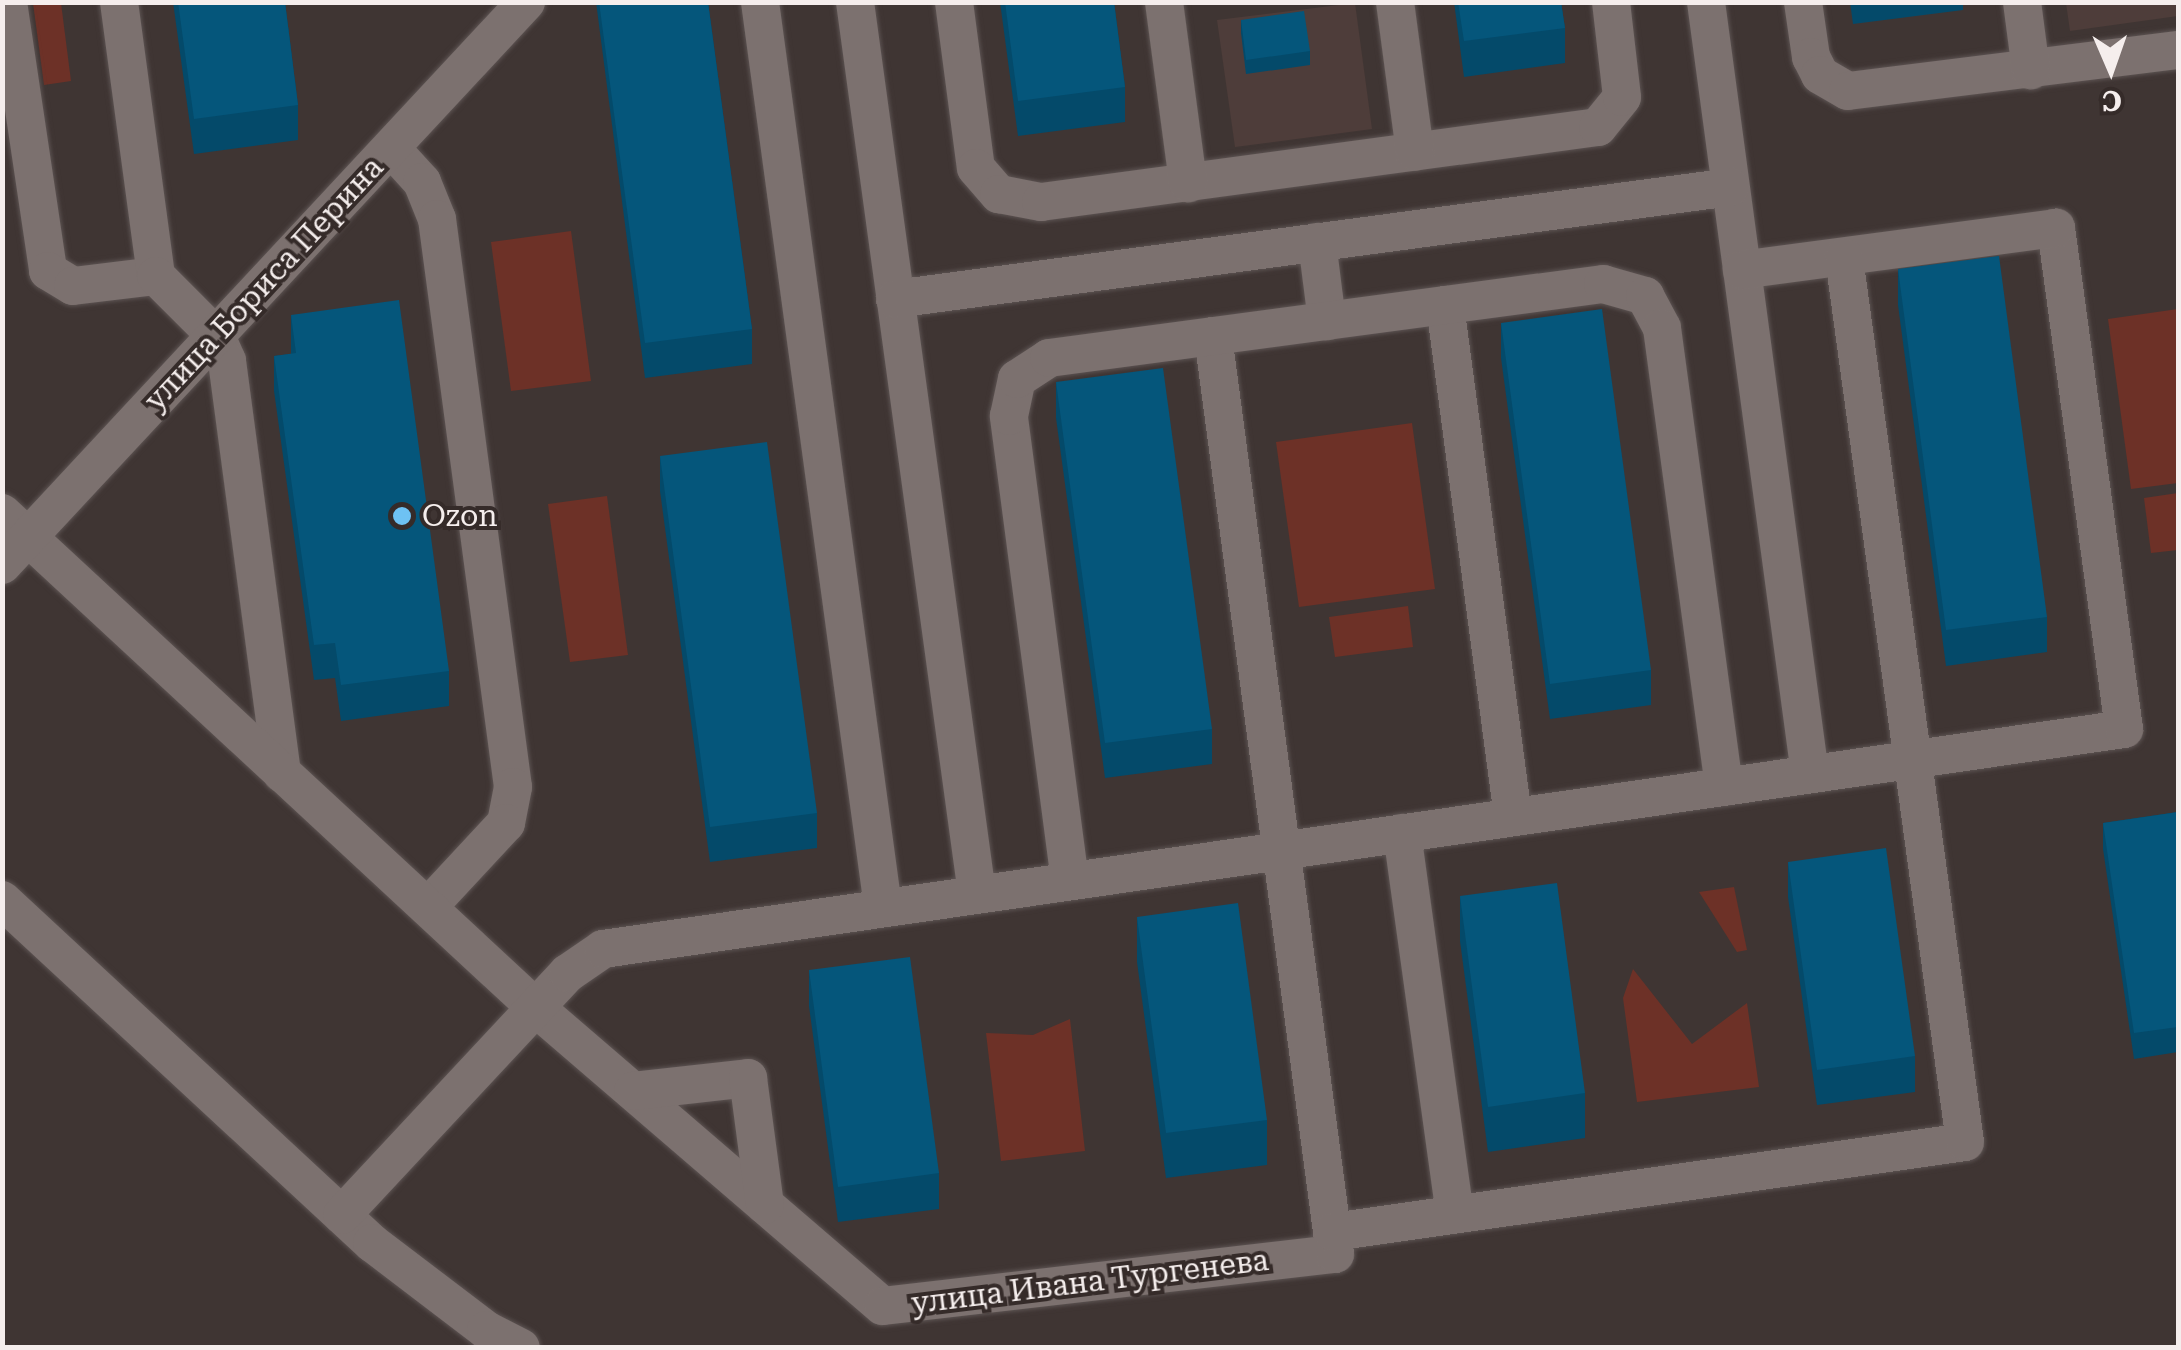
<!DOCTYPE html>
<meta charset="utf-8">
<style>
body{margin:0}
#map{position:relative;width:2181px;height:1350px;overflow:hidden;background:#3f3533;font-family:"Roboto Serif",serif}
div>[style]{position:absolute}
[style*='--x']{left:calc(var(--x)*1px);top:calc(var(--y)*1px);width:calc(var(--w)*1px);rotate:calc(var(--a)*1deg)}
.built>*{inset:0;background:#4e3d3a}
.green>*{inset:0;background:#6d3127}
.roads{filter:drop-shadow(0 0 2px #5c5352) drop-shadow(0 0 2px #5c5352)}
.minor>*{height:38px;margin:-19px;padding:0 19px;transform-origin:19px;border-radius:19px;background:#7c716f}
.wall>*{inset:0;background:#044a6a}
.building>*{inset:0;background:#05567b}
.dots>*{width:28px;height:28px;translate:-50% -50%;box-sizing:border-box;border:5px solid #352b29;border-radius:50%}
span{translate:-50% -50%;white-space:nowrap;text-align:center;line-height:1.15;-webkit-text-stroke:8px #352b29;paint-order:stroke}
.street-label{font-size:30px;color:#f5eeed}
.poi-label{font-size:30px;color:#f5eeed}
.left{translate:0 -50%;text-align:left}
.frame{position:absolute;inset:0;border:5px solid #f5eeed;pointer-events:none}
.north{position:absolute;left:2061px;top:20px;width:100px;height:100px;-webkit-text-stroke:8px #352b29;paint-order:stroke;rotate:178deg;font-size:28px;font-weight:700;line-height:40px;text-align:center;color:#f5eeed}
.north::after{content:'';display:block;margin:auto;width:35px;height:45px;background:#f5eeed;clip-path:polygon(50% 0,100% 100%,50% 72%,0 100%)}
</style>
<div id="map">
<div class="built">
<i style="clip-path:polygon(1355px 3px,1372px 129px,1235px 147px,1217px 20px)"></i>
<i style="clip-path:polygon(2066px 3px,2178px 3px,2178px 16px,2070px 31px)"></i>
</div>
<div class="green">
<i style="clip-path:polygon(33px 3px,61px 3px,71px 81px,44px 85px)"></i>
<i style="clip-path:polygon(571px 231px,591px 381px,511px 391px,491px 242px)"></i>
<i style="clip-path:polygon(2178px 309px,2178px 483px,2131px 489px,2108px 319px)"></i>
<i style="clip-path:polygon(1412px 423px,1435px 589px,1299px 607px,1276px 442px)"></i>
<i style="clip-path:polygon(2178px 493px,2178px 550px,2151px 553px,2144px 498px)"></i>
<i style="clip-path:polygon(607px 496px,628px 655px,570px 662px,548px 504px)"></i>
<i style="clip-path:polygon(1408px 606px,1413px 647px,1335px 657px,1329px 617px)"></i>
<i style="clip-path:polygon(1734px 887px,1747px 950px,1737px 952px,1699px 892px)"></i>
<i style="clip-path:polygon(1633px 969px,1692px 1044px,1747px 1003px,1759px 1087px,1637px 1102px,1623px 998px)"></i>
<i style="clip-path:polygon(1070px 1019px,1085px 1151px,1001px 1161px,986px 1033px,1033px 1035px)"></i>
</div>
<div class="roads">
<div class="minor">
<i style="--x:8;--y:2;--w:272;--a:81.5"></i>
<i style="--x:48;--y:271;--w:29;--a:31"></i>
<i style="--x:73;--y:286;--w:84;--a:-6.9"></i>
<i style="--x:119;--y:2;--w:276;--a:82.3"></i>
<i style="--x:156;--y:276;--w:85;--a:45"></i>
<i style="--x:216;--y:336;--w:27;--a:66"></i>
<i style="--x:227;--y:361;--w:416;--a:82.4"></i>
<i style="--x:760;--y:2;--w:913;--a:82.26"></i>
<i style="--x:855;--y:2;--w:900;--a:82.21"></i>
<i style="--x:954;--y:2;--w:167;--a:82.5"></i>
<i style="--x:976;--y:168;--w:35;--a:49"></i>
<i style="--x:999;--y:194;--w:43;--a:10.8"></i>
<i style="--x:1041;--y:202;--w:562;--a:-7.67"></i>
<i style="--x:1598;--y:127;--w:38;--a:-51"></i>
<i style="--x:1622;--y:97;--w:96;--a:-96.6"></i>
<i style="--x:1164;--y:2;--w:183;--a:82.4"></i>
<i style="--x:1395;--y:2;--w:151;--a:82.4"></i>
<i style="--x:1706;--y:2;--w:779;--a:82.33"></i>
<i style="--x:1803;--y:2;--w:56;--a:81.7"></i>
<i style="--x:1811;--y:57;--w:20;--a:63"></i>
<i style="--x:1820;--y:75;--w:32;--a:30"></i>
<i style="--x:1848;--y:91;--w:333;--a:-7.1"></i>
<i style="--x:2022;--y:2;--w:69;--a:82.5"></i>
<i style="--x:391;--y:148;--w:46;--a:47.6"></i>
<i style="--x:422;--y:182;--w:40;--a:68"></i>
<i style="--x:437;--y:219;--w:573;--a:82.38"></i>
<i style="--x:513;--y:787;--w:37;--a:101"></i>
<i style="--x:506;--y:823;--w:115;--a:132.9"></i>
<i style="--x:1317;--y:242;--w:80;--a:82.8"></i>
<i style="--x:895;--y:299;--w:843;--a:-7.63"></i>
<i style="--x:1445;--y:305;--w:516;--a:82.43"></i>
<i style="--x:2;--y:513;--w:728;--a:42.83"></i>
<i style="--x:536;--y:1008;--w:457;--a:40.7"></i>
<i style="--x:883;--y:1306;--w:455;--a:-6.6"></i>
<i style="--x:1335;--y:1254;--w:926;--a:-97.57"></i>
<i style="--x:2;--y:565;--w:769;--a:-47.05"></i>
<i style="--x:1402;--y:833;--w:385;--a:82.1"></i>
<i style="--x:1070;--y:881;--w:469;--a:-97.5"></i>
<i style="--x:1009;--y:416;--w:38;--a:-78"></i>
<i style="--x:1017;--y:379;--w:38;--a:-33"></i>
<i style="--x:1049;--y:358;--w:559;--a:-7.61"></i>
<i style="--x:1603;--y:284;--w:44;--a:15.9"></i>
<i style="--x:1645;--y:296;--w:36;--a:62"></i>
<i style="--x:1662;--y:328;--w:463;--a:82.3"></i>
<i style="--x:2;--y:900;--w:505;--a:42.83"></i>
<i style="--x:372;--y:1243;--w:143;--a:37.3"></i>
<i style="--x:486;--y:1330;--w:39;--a:27"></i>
<i style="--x:633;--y:1091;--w:116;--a:-6.4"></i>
<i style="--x:748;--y:1078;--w:128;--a:82.4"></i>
<i style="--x:342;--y:1215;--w:331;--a:-47"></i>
<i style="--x:568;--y:973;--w:42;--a:-34.4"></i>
<i style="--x:603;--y:949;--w:1537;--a:-8.23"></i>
<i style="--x:2124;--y:729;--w:506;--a:-97.73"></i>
<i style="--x:2056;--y:228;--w:317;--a:172.4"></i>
<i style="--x:1333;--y:1232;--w:638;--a:-8.1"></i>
<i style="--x:1965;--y:1142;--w:893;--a:-97.79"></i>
</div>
</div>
<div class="wall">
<i style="clip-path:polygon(173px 2px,285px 2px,298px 105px,298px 140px,194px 154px)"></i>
<i style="clip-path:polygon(596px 2px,708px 2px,752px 329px,752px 364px,645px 378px)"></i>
<i style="clip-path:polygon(1000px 2px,1114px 2px,1125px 87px,1125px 122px,1018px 136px)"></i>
<i style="clip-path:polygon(1454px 2px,1561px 2px,1565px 28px,1565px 63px,1464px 77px)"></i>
<i style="clip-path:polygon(1850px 2px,1963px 2px,1963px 10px,1853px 24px)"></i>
<i style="clip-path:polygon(1241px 20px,1310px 51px,1310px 65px,1246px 74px,1241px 33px)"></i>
<i style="clip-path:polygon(1898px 269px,2047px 617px,2047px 652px,1946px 666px,1898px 305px)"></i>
<i style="clip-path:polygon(291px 315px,449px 671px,449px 706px,341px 721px,335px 678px,314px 680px,274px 391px,274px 356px,291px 354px)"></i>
<i style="clip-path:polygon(1501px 323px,1651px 670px,1651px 705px,1550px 719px,1501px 358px)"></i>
<i style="clip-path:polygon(1056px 382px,1212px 729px,1212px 764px,1105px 778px,1056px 418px)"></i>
<i style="clip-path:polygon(660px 456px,817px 813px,817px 848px,710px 862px,660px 491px)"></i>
<i style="clip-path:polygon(2178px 812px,2178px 1052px,2134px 1059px,2103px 849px,2103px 823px)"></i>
<i style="clip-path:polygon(1788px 862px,1915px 1056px,1915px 1092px,1817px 1105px,1788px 897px)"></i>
<i style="clip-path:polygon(1460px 896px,1585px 1093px,1585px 1138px,1488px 1152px,1460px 941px)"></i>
<i style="clip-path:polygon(1137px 917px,1267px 1120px,1267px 1165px,1166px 1178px,1137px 962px)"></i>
<i style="clip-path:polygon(809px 970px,939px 1173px,939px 1209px,838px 1222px,809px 1006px)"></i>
</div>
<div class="building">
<i style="clip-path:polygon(178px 2px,285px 2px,298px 105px,194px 119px)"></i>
<i style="clip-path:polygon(599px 2px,708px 2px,752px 329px,645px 343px)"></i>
<i style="clip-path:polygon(1005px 2px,1114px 2px,1125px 87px,1018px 101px)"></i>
<i style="clip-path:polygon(1458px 2px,1561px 2px,1565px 28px,1464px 41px)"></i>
<i style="clip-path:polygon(1304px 11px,1310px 51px,1246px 60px,1241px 20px)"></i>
<i style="clip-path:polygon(1999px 256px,2047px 617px,1946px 630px,1898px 269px)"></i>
<i style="clip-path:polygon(399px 300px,449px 671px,341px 685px,335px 643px,314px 645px,274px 356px,296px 353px,291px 315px)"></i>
<i style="clip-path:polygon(1602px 309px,1651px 670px,1550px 684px,1501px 323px)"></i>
<i style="clip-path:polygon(1163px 368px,1212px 729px,1105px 743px,1056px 382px)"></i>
<i style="clip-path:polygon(767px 442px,817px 813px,710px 827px,660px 456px)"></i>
<i style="clip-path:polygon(2178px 812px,2178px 1027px,2134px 1033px,2103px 823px)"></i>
<i style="clip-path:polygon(1886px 848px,1915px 1056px,1817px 1070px,1788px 862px)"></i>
<i style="clip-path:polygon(1557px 883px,1585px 1093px,1488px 1107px,1460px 896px)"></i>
<i style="clip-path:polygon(1238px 903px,1267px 1120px,1166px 1133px,1137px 917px)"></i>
<i style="clip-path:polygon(910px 957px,939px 1173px,838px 1187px,809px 970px)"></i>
</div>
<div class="dots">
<i style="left:402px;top:516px;background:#6ec2f3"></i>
</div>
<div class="street-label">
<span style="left:264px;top:284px;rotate:-47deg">улица Бориса Перина</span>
<span style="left:1090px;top:1282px;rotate:-7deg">улица Ивана Тургенева</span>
</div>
<div class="poi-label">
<span class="left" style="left:422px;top:516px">Ozon</span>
</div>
<div class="frame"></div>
<div class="north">С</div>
</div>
